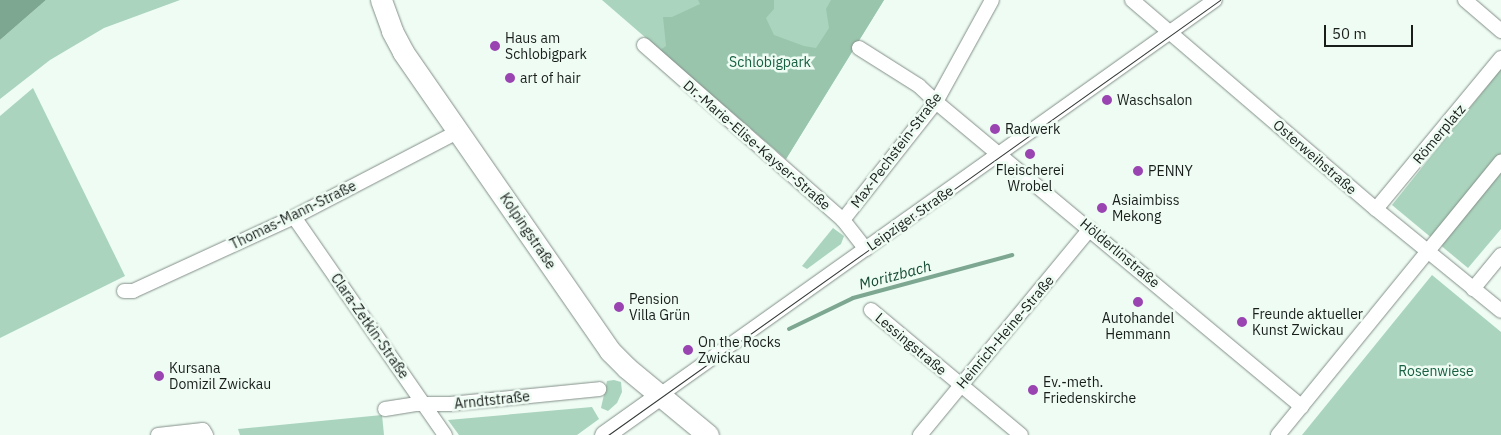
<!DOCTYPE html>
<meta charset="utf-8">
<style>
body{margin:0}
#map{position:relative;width:1501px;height:435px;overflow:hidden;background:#eefcf4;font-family:"IBM Plex Sans",sans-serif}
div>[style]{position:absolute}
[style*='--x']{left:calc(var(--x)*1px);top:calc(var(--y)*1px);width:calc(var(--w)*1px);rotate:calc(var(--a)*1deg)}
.green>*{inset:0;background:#aad4bd}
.forest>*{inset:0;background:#9ac5ad}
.water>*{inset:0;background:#7da790}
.stream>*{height:4px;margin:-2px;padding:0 2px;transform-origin:2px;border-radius:2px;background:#7da790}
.roads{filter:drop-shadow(0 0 1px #838f88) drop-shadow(0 0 1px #838f88)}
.street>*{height:14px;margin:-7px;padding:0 7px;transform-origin:7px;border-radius:7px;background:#fff}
.secondary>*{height:19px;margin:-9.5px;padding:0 9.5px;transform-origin:9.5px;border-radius:9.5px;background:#fff}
.primary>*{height:21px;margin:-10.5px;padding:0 10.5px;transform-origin:10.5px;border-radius:10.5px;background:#fff}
.tram>*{height:1px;margin:-0.5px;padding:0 0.5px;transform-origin:0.5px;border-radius:0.5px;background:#333935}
.dots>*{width:14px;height:14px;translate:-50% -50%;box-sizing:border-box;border:2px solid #eefcf4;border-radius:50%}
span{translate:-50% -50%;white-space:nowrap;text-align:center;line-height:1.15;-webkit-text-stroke:5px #eefcf4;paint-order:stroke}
.poi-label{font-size:14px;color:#191e1b}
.left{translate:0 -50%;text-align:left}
.park-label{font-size:14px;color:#186041}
.street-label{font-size:14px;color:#191e1b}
.water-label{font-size:15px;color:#154a32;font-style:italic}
.scale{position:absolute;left:1324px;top:25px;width:89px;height:22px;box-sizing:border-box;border:2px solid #191e1b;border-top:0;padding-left:6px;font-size:15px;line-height:18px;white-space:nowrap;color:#191e1b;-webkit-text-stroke:4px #eefcf4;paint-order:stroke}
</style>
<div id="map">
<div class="green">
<i style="clip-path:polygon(46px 0,180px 0,104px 28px,50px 60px,0 99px,0 40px)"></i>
<i style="clip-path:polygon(602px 0,884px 0,786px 159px)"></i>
<i style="clip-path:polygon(1501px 69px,1501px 229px,1468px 268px,1392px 205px)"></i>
<i style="clip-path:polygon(33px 88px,125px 276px,0 338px,0 116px)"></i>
<i style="clip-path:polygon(833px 228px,844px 236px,841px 244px,807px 269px,802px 266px)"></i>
<i style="clip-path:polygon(1432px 275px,1501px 332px,1501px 435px,1302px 435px)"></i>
<i style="clip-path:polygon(614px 380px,621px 382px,622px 392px,617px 403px,608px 411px,601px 408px,607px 381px)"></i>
<i style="clip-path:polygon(592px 407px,599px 419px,577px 435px,459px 435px,448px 420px)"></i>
<i style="clip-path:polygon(382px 415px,384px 435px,240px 435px,238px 429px)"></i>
</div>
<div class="forest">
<i style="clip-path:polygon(698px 0,774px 0,774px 9px,766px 18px,774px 35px,804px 46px,816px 48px,829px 28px,826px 9px,831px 0,884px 0,786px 159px,660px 50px,666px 46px,663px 17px,672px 17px,700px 4px)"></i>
</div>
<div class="water">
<i style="clip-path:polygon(0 0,46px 0,0 40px)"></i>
</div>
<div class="stream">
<i style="--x:789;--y:329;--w:71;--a:-25.8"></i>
<i style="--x:853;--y:298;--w:165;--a:-15.1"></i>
</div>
<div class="roads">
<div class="street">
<i style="--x:1132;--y:0;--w:321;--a:40.6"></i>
<i style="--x:1376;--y:209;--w:161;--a:39.2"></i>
<i style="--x:1465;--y:0;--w:48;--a:40.7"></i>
<i style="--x:644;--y:45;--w:265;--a:41.3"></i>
<i style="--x:843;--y:220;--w:37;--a:52"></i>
<i style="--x:859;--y:48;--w:71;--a:32.3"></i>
<i style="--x:919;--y:86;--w:23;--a:43"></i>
<i style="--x:936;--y:102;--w:476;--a:39.8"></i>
<i style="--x:1376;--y:209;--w:196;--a:-50.4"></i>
<i style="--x:294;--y:217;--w:265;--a:55.3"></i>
<i style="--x:843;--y:220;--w:150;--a:-51.8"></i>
<i style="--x:936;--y:102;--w:116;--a:-61.2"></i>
<i style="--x:1473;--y:289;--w:44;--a:-50.5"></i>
<i style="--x:124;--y:291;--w:9;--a:0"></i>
<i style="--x:133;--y:291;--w:177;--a:-24.7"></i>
<i style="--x:294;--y:217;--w:186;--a:-27.5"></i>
<i style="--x:871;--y:310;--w:195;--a:39.8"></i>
<i style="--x:660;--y:395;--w:681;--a:-35.44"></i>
<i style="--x:385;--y:409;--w:31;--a:-9"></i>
<i style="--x:416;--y:404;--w:34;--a:0"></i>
<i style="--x:450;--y:404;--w:150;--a:-5.7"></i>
<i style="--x:158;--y:435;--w:45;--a:-6.3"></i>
<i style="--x:203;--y:430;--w:6;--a:59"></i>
<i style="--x:920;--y:435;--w:267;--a:-50.5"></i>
<i style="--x:1278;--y:435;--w:353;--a:-50.8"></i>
</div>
<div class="secondary">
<i style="--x:604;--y:435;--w:69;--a:-35.5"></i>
</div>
<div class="primary">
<i style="--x:381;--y:0;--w:33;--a:70"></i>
<i style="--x:392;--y:31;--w:24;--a:62"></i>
<i style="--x:403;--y:52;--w:364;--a:55.3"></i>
<i style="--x:610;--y:351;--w:24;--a:45"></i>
<i style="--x:627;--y:368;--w:105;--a:39.6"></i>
</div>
</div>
<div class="tram">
<i style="--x:608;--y:435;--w:751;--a:-35.4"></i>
</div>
<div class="dots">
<i style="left:495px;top:46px;background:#9a44b2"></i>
<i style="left:510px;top:78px;background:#9a44b2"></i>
<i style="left:1107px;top:100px;background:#9a44b2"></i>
<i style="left:995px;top:129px;background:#9a44b2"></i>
<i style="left:1030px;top:154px;background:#9a44b2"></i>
<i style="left:1138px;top:171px;background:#9a44b2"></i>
<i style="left:1102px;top:208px;background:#9a44b2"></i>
<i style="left:1138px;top:302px;background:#9a44b2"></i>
<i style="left:619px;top:307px;background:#9a44b2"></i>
<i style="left:1242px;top:322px;background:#9a44b2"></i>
<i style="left:688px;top:350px;background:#9a44b2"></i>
<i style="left:159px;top:376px;background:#9a44b2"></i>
<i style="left:1033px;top:390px;background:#9a44b2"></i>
</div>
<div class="poi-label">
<span class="left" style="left:505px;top:46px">Haus am<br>Schlobigpark</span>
<span class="left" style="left:520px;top:78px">art of hair</span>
<span class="left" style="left:1117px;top:100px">Waschsalon</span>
<span class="left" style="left:1005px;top:129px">Radwerk</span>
<span style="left:1030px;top:178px">Fleischerei<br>Wrobel</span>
<span class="left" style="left:1148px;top:171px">PENNY</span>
<span class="left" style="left:1112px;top:208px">Asiaimbiss<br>Mekong</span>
<span class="left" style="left:629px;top:307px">Pension<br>Villa Grün</span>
<span class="left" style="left:1252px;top:322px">Freunde aktueller<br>Kunst Zwickau</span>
<span style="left:1138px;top:326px">Autohandel<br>Hemmann</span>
<span class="left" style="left:698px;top:350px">On the Rocks<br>Zwickau</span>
<span class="left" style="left:169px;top:376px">Kursana<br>Domizil Zwickau</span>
<span class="left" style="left:1043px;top:390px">Ev.-meth.<br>Friedenskirche</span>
</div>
<div class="park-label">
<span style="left:770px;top:62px">Schlobigpark</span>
<span style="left:1436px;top:371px">Rosenwiese</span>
</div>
<div class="street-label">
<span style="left:1439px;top:134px;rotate:-50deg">Römerplatz</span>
<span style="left:757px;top:145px;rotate:41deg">Dr.-Marie-Elise-Kayser-Straße</span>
<span style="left:896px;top:150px;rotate:-53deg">Max-Pechstein-Straße</span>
<span style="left:1315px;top:157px;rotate:41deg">Osterweihstraße</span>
<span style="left:293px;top:215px;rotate:-26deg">Thomas-Mann-Straße</span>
<span style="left:910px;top:218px;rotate:-35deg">Leipziger Straße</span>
<span style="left:528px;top:231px;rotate:56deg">Kolpingstraße</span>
<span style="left:1120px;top:253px;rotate:40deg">Hölderlinstraße</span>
<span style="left:370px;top:326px;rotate:55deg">Clara-Zetkin-Straße</span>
<span style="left:1005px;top:332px;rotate:-50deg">Heinrich-Heine-Straße</span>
<span style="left:911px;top:344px;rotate:40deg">Lessingstraße</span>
<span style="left:492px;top:400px;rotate:-6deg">Arndtstraße</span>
</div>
<div class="water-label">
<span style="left:895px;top:275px;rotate:-15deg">Moritzbach</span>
</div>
<div class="scale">50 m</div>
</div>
